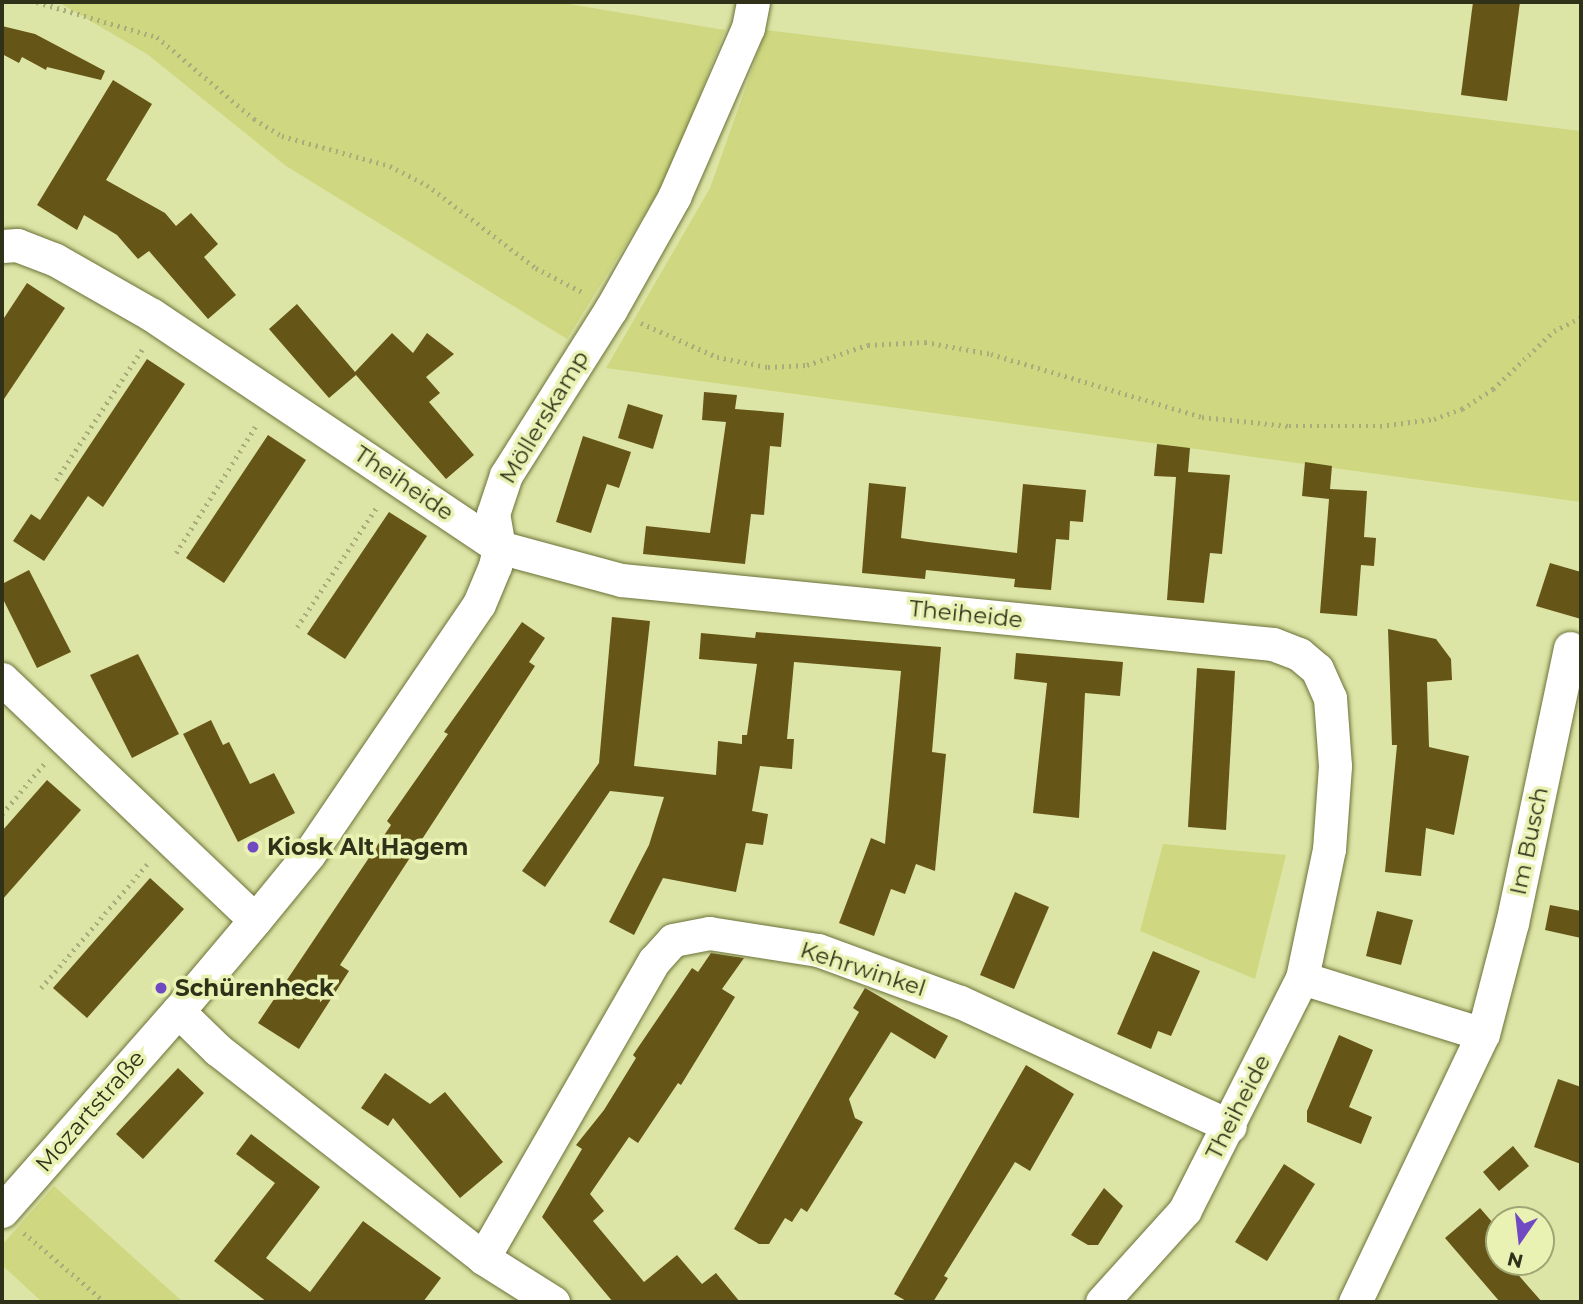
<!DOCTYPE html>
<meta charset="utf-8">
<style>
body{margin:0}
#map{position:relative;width:1583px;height:1304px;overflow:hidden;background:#dde5a6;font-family:Montserrat,sans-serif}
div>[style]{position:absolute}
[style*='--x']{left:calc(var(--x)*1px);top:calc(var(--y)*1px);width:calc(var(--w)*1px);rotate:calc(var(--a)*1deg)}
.green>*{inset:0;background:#cfd880}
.building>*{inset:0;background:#655517}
.path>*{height:4.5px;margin-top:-2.25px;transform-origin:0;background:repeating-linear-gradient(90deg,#a8ae7b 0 2px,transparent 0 7px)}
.roads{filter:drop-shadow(0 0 2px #6c7238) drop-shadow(0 0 2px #6c7238)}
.minor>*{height:33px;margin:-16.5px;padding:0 16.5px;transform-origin:16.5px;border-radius:16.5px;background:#fff}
.dots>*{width:19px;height:19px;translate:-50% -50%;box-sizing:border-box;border:4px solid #eaf2b3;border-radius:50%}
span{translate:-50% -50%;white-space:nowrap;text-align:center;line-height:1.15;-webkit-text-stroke:7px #eaf2b3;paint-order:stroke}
.street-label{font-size:23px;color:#2f3219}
.poi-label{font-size:23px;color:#2f3219;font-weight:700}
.left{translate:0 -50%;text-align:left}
.frame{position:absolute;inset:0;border:4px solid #2f3219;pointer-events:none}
.north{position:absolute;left:1485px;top:1206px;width:70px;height:70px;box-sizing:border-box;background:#eaf2b3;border:2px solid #9fa575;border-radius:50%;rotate:194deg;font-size:19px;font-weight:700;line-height:28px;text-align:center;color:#2f3219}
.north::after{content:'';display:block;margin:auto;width:24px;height:32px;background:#714ac3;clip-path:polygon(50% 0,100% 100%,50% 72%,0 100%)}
</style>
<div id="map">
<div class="green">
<i style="clip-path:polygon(58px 2px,557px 2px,725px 30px,668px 176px,567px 339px,286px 166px,147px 54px)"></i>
<i style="clip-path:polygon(766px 30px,1581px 131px,1581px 502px,606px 368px,710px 188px)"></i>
<i style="clip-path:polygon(1163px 844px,1286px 855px,1255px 979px,1140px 931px)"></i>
<i style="clip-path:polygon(54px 1186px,183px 1302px,42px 1302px,2px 1265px,2px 1245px)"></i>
</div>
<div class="building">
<i style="clip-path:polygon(1473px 2px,1520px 2px,1507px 101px,1461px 95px)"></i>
<i style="clip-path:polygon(2px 26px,35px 34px,105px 71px,101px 80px,47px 67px,46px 70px,22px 57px,19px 63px,2px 54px)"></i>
<i style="clip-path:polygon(113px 80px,152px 104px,106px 180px,165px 213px,176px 226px,191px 213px,218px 244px,204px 257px,236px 295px,208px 319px,149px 251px,138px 259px,117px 235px,84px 215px,77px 230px,37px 205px)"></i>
<i style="clip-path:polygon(27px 283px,65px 308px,2px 402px,2px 321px)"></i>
<i style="clip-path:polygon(297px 304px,355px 372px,392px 333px,413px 353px,427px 333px,454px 354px,426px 377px,440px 393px,429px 402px,474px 455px,446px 479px,356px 375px,329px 398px,269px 329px)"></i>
<i style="clip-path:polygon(147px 359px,185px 384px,103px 507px,88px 496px,44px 561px,13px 541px,31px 514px,40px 520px)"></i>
<i style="clip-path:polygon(704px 392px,737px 395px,735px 409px,784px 413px,781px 447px,770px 446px,764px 515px,751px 514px,745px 564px,643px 554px,646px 526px,710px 533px,726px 422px,702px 420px)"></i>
<i style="clip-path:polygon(628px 404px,663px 415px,653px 449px,618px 438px)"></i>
<i style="clip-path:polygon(268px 435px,306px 460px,224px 583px,186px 558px)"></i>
<i style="clip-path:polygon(583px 436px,631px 452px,619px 488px,607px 484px,591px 533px,556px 522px)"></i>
<i style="clip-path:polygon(1157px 444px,1190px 448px,1188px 472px,1230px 475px,1222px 554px,1210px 553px,1204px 603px,1167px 600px,1176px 477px,1154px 476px)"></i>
<i style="clip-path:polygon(1305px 462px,1332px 466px,1330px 489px,1367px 491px,1364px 537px,1376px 538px,1374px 566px,1361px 565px,1357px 616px,1320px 613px,1329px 499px,1302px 496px)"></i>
<i style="clip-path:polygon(869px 483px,906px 487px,901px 538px,928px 542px,1017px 553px,1023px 484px,1086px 490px,1083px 522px,1070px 521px,1069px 540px,1056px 539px,1051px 590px,1014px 587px,1015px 579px,926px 570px,925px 579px,862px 573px)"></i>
<i style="clip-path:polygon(389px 512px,427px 536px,345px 659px,307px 634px)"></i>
<i style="clip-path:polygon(1550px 563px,1581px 572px,1581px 619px,1536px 606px)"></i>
<i style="clip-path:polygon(29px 570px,71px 652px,37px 668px,2px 597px,2px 584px)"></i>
<i style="clip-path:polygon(612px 617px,650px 621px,634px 766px,716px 775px,718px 741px,742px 744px,742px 735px,747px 735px,757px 664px,699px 659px,701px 633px,755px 638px,756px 632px,941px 647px,932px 752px,946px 754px,935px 871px,916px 864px,905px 894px,891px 889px,874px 936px,839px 923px,871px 838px,885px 844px,901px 671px,794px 662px,787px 739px,794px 739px,792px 769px,760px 766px,752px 811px,768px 814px,763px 845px,746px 843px,736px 892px,663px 878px,634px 935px,609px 922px,649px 845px,664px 797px,610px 791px,545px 887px,522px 871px,599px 763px)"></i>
<i style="clip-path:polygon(522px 622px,545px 638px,529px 662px,535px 666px,340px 965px,349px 971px,299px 1049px,258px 1023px,391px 825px,387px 821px,448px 734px,444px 732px)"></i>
<i style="clip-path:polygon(1388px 629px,1436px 639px,1451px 659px,1452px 680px,1427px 682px,1429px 747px,1469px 756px,1454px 835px,1426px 828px,1421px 876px,1385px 872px,1397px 745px,1392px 745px)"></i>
<i style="clip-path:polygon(1016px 653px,1123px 662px,1120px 696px,1085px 693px,1079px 818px,1033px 813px,1047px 683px,1014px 679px)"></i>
<i style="clip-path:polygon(138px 654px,179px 734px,132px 758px,90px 675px)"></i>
<i style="clip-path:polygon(1197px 668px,1235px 671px,1226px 830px,1188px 827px)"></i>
<i style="clip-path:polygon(211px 720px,223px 745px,229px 742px,250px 784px,274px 773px,295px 813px,238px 842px,183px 734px)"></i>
<i style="clip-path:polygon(47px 780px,81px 810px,2px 900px,2px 831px)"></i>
<i style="clip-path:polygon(150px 878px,184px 909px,87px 1018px,53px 988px)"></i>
<i style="clip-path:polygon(1015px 892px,1049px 907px,1014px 989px,980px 975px)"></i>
<i style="clip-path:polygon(1550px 905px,1581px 911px,1581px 938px,1545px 930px)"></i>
<i style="clip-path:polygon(1377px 911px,1413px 920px,1401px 965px,1366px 956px)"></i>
<i style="clip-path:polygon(1153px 951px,1200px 971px,1171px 1036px,1158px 1031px,1151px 1049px,1117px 1034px)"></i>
<i style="clip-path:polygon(711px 953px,744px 958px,722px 989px,735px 997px,681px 1085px,678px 1083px,638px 1143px,629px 1137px,590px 1194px,604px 1211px,593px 1221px,644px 1282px,677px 1255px,702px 1284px,716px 1273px,740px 1302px,613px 1302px,542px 1217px,582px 1149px,576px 1145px,604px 1110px,636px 1058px,633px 1055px,692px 968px,698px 972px)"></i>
<i style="clip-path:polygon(865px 988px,948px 1036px,935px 1059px,891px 1032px,849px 1099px,855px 1118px,863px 1122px,807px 1212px,801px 1208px,792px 1222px,785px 1218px,769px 1244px,759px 1244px,734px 1229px,859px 1012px,853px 1008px)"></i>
<i style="clip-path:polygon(1339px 1035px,1373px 1050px,1349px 1107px,1372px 1117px,1361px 1144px,1307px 1122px,1307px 1111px)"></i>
<i style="clip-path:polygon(1026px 1065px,1074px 1094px,1030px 1171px,1015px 1162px,944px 1276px,948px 1278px,933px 1302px,908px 1302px,894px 1294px)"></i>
<i style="clip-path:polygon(178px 1068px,204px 1093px,143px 1159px,116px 1134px)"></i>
<i style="clip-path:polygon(385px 1073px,430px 1104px,445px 1092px,503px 1162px,460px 1198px,393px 1118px,388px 1126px,361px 1108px)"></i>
<i style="clip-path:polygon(1558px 1079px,1581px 1087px,1581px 1164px,1534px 1147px)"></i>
<i style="clip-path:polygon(251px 1134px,320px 1187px,266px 1258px,310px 1292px,363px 1221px,441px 1278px,423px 1302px,267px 1302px,214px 1261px,275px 1183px,236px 1154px)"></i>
<i style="clip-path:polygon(1513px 1146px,1529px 1166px,1499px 1191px,1483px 1172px)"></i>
<i style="clip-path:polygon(1284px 1164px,1315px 1184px,1267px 1261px,1235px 1242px)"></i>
<i style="clip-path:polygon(1104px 1188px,1123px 1206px,1098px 1245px,1088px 1245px,1071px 1235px)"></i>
<i style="clip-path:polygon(1480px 1208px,1499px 1230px,1499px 1262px,1507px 1262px,1542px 1302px,1500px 1302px,1445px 1238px)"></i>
</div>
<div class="path">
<i style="--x:37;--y:2;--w:125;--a:16.3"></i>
<i style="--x:157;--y:37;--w:127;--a:40.2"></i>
<i style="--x:254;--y:119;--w:33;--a:31"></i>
<i style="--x:282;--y:136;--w:112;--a:15.5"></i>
<i style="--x:390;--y:166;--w:42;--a:27.2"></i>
<i style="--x:427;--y:185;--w:137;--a:37.3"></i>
<i style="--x:536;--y:268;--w:54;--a:27.5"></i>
<i style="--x:641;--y:323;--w:83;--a:24.1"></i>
<i style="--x:717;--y:357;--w:52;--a:11.1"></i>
<i style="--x:768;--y:367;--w:39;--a:-3"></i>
<i style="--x:807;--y:365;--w:64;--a:-18.2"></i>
<i style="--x:868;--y:345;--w:57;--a:-3"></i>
<i style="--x:925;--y:342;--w:67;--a:10.3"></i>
<i style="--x:991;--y:354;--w:220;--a:16.6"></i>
<i style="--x:1202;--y:417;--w:87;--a:5.9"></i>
<i style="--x:1289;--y:426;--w:91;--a:0"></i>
<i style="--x:1380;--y:426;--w:54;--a:-7.4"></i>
<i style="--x:1434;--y:419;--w:30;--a:-20"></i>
<i style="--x:1462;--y:409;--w:37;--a:-33"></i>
<i style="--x:1493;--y:389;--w:84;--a:-43.6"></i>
<i style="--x:1554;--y:331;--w:30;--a:-27"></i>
<i style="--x:56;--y:480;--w:158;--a:-56.6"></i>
<i style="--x:176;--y:553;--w:152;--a:-57.9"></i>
<i style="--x:297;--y:627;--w:146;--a:-56.4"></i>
<i style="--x:2;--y:814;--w:65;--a:-50"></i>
<i style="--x:41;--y:988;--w:165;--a:-49.4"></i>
<i style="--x:24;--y:1233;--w:106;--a:40.4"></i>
</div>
<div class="roads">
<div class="minor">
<i style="--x:2;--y:246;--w:15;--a:-4"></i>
<i style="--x:17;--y:245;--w:40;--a:21"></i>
<i style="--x:54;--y:259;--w:113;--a:29.7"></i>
<i style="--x:152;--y:315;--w:417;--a:33.8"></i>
<i style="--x:499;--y:547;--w:126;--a:15.1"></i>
<i style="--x:621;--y:580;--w:655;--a:5.61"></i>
<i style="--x:1273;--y:644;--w:28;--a:21"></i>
<i style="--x:1299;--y:654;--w:23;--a:40"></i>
<i style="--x:1317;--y:669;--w:32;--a:66"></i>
<i style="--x:1330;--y:698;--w:68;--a:85.8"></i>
<i style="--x:1335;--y:766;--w:83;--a:94.1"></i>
<i style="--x:1329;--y:849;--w:132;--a:101.8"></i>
<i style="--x:1302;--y:978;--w:260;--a:116.8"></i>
<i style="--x:1185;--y:1210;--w:124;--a:132.1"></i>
<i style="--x:2;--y:679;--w:349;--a:43.6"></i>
<i style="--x:255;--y:920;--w:119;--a:130.2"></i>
<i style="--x:178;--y:1011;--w:56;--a:44.3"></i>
<i style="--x:218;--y:1050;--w:337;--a:38.1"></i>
<i style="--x:483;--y:1258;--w:83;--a:32.2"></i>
<i style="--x:255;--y:920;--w:85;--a:-50.7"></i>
<i style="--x:309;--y:854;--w:302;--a:-55.8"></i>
<i style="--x:479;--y:604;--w:41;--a:-67.2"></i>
<i style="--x:495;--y:566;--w:19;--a:-78"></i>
<i style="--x:499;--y:547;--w:34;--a:-100"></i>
<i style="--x:493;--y:514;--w:41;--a:-71.6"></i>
<i style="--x:506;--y:475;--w:196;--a:-57.7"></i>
<i style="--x:611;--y:309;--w:129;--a:-60.6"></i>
<i style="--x:674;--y:197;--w:184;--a:-66.4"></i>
<i style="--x:748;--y:28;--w:26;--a:-79"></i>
<i style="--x:1302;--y:978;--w:189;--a:17.2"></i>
<i style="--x:2;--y:1211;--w:266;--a:-48.7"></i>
<i style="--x:483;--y:1258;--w:343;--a:-60.1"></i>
<i style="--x:654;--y:961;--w:28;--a:-48"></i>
<i style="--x:673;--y:940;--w:37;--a:-11"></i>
<i style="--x:709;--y:933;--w:110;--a:8.9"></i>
<i style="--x:818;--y:950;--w:151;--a:20.1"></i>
<i style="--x:960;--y:1002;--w:297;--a:24.7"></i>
<i style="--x:1355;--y:1302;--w:297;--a:-64.5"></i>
<i style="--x:1483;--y:1034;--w:115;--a:-75.4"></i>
<i style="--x:1512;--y:923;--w:281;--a:-78.1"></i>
</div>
</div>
<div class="dots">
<i style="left:253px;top:847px;background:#714ac3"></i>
<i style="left:161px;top:988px;background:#714ac3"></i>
</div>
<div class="street-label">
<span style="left:544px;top:417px;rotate:-59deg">Möllerskamp</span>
<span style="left:404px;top:483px;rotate:34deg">Theiheide</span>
<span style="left:966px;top:614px;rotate:6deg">Theiheide</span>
<span style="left:1529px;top:841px;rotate:-78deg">Im Busch</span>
<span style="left:863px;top:969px;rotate:18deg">Kehrwinkel</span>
<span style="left:1238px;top:1107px;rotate:-63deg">Theiheide</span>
<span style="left:90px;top:1111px;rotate:-49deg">Mozartstraße</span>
</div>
<div class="poi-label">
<span class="left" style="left:267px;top:847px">Kiosk Alt Hagem</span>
<span class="left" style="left:175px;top:988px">Schürenheck</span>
</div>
<div class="frame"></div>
<div class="north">N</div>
</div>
